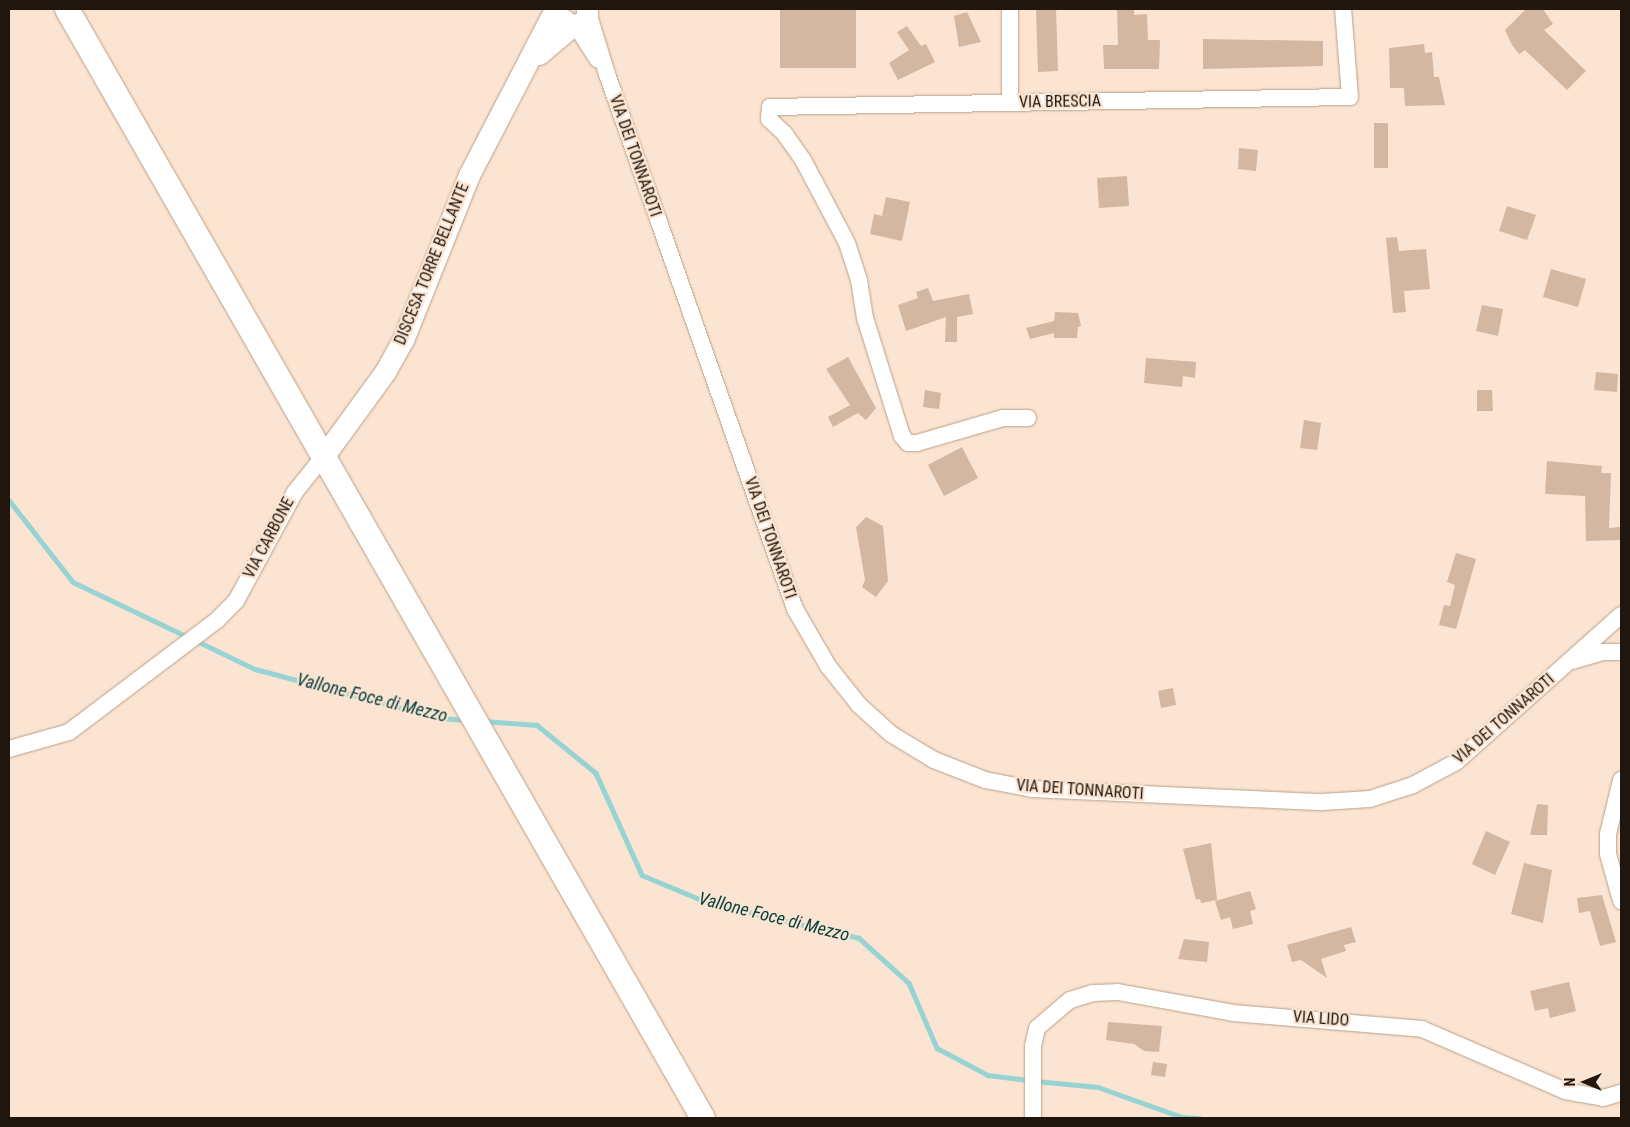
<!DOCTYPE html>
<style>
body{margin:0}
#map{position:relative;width:1630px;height:1127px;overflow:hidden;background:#fbe4d1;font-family:"Roboto Condensed",sans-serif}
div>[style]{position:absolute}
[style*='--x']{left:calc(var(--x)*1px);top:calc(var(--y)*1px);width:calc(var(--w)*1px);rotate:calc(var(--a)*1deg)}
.stream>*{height:4.5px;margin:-2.25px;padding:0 2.25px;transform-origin:2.25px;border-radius:2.25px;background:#97d3d2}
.building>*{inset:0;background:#d3b7a0}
.roads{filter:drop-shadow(0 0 1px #b99f88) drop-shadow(0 0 1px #b99f88)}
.minor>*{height:16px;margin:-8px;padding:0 8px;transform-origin:8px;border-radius:8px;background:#fff}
.tertiary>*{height:21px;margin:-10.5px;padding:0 10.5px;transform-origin:10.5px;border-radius:10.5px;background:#fff}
.secondary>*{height:24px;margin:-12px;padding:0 12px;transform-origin:12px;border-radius:12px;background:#fff}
span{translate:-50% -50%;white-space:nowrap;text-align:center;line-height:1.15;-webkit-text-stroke:4.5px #fbe4d1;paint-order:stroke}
.street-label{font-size:16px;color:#20160e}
.water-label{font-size:18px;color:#094242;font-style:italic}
.frame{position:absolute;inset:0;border:10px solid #20160e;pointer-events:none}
.north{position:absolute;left:1560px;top:1057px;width:50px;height:50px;-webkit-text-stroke:4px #fbe4d1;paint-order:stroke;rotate:270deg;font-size:14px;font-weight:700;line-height:20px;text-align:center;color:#20160e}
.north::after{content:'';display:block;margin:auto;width:18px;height:22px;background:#20160e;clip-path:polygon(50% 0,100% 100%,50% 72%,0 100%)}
</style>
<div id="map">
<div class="stream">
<i style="--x:9;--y:500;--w:104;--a:52"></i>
<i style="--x:73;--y:582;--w:127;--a:25.6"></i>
<i style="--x:197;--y:641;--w:64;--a:25.8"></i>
<i style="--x:255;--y:669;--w:191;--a:14.8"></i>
<i style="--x:440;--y:718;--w:27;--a:4"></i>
<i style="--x:484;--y:721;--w:53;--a:4.3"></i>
<i style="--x:537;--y:725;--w:76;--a:39.1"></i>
<i style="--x:596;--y:773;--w:112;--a:65.7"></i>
<i style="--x:642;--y:875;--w:73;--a:22.7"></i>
<i style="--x:709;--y:903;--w:154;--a:13.1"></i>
<i style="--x:859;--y:938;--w:67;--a:42"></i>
<i style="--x:909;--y:983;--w:71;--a:66.7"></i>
<i style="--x:937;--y:1048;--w:58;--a:27.9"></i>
<i style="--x:988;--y:1075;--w:41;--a:7"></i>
<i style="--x:1036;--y:1081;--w:62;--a:5.5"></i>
<i style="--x:1098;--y:1087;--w:89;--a:19.7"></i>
<i style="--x:1182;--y:1117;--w:17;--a:3"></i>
</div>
<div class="building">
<i style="clip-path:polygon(800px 9px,856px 10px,856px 68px,780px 68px,780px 10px)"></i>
<i style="clip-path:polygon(1036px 9px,1056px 9px,1058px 71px,1038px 72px)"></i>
<i style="clip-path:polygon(1117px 9px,1134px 9px,1134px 15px,1147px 14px,1148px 40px,1160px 40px,1159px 69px,1104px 69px,1103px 45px,1118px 45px)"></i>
<i style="clip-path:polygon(1526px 9px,1543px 9px,1553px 24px,1544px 30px,1586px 71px,1567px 90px,1525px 50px,1519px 54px,1512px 45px,1505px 30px)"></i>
<i style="clip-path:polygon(967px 12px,981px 42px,959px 47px,954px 16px)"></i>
<i style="clip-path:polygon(907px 26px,921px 46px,926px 44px,935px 62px,898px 80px,889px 63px,909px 50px,897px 32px)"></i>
<i style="clip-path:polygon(1203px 39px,1323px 41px,1323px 66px,1203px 69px)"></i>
<i style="clip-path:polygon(1424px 44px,1425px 53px,1432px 52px,1434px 77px,1439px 77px,1445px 105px,1405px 106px,1404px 88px,1390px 88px,1389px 48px)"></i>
<i style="clip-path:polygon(1374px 123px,1388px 123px,1388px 168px,1374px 168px)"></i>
<i style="clip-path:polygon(1239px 148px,1258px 150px,1256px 171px,1238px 169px)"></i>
<i style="clip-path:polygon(1127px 176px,1129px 206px,1099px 208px,1097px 178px)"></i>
<i style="clip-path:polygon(886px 197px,910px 202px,902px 241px,870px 234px,874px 214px,882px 216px)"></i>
<i style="clip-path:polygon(1507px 206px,1536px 215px,1527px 240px,1499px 231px)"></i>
<i style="clip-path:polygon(1397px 237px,1399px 251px,1426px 249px,1430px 289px,1404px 291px,1406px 312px,1393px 313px,1386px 238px)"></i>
<i style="clip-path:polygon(1551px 269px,1586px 279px,1578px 307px,1543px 297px)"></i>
<i style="clip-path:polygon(928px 288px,933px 301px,969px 294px,973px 314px,957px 317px,957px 342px,945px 342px,946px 317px,906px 331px,898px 305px,918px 298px,916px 292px)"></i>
<i style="clip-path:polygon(1482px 305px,1503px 309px,1498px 336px,1476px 331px)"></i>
<i style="clip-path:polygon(1055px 312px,1078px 313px,1081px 326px,1078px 327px,1077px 338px,1054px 338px,1054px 333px,1030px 339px,1026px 328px,1054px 321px)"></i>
<i style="clip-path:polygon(848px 357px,876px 408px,866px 420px,858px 413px,833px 427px,828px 417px,850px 405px,826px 369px)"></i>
<i style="clip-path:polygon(1146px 358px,1196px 362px,1195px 378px,1183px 376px,1182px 387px,1144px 383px)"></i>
<i style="clip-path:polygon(1596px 372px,1618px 374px,1617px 392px,1594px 390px)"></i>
<i style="clip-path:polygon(925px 390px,941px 393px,939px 409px,923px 407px)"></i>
<i style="clip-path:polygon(1477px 390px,1492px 390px,1493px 411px,1477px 411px)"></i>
<i style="clip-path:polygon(1304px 420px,1321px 423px,1317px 450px,1300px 448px)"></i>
<i style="clip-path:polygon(962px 447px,978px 478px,944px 496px,928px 465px)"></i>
<i style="clip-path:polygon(1547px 461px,1602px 466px,1601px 473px,1611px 473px,1609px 528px,1621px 527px,1621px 540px,1586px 541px,1585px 496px,1545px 494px)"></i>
<i style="clip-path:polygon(866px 517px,883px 526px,888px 581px,876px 597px,862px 587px,865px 580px,856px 527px)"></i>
<i style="clip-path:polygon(1456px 553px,1476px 559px,1456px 629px,1439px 625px,1444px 605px,1450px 606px,1455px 585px,1447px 582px)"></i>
<i style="clip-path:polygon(1173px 688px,1176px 705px,1161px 708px,1158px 691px)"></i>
<i style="clip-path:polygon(1537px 804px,1548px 805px,1547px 835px,1530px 835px)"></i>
<i style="clip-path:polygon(1486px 831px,1510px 842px,1495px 875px,1472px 864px)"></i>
<i style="clip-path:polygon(1211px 843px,1217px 900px,1201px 903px,1200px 899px,1196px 900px,1183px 849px)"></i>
<i style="clip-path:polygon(1524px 863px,1552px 870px,1543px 923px,1511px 914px)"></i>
<i style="clip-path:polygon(1250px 891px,1256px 909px,1250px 911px,1253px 924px,1233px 929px,1230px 917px,1221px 920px,1215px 901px)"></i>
<i style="clip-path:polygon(1602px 895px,1616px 942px,1600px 946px,1590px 911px,1579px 913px,1577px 898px)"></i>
<i style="clip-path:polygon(1351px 927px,1356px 942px,1344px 945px,1346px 951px,1321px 959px,1327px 978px,1301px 960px,1292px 962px,1287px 945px)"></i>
<i style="clip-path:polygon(1184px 939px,1209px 942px,1207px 962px,1178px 959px)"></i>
<i style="clip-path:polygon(1569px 982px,1576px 1011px,1550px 1018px,1548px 1008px,1535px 1011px,1530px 991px)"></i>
<i style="clip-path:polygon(1108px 1022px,1162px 1026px,1159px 1052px,1144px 1051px,1134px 1044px,1106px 1040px)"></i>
<i style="clip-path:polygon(1153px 1062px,1167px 1064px,1165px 1077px,1151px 1075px)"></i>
</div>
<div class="roads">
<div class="minor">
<i style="--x:587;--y:9;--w:68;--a:72.9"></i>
<i style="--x:607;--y:74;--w:567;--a:70.64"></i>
<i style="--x:795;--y:609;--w:66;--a:59.9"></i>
<i style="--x:828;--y:666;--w:50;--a:51.5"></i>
<i style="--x:859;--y:705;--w:43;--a:42.2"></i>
<i style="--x:891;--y:734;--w:50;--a:31.2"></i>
<i style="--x:934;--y:760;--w:55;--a:21.4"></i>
<i style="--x:985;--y:780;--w:48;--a:10.8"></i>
<i style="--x:1032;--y:789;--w:291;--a:2.6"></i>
<i style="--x:1323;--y:802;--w:47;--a:-3.7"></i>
<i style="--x:1370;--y:799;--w:45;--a:-18"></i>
<i style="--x:1413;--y:785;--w:49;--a:-28.1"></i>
<i style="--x:1456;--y:762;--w:221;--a:-41.7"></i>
<i style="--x:1010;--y:9;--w:93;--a:90"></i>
<i style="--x:576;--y:26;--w:40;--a:57.1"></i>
<i style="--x:1028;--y:418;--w:25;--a:180"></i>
<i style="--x:1003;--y:418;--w:90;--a:163.8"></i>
<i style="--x:917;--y:443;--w:9;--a:180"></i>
<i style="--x:908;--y:443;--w:9;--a:-131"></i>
<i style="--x:902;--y:436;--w:124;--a:-107.4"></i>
<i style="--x:865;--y:318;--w:38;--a:-99"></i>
<i style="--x:859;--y:280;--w:39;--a:-108"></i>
<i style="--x:847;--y:243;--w:94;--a:-117.9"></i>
<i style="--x:803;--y:160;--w:32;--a:-125"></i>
<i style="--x:785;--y:134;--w:22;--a:-137"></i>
<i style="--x:769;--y:119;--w:12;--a:-85"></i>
<i style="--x:770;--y:107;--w:580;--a:-0.99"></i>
<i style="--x:1350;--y:97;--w:88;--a:-94.5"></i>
<i style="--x:1572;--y:661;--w:32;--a:-16"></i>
<i style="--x:1603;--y:652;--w:18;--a:0"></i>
<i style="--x:9;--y:749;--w:62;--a:-15.8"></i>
<i style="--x:69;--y:732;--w:186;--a:-37.1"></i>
<i style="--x:217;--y:620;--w:27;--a:-45"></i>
<i style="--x:236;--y:601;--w:124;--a:-61.6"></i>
<i style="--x:295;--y:492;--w:45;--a:-51.3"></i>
<i style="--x:1621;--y:780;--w:56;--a:103.5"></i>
<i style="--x:1608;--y:834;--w:20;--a:90"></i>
<i style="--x:1608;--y:854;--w:49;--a:74.5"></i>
<i style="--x:1033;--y:1118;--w:72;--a:-90"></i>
<i style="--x:1033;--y:1046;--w:18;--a:-77"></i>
<i style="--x:1037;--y:1028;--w:43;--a:-40.3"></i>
<i style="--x:1070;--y:1000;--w:24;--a:-17"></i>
<i style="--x:1093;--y:993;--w:25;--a:-2"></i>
<i style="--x:1118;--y:992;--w:117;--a:10.3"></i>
<i style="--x:1233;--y:1013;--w:190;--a:4.8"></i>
<i style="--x:1422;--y:1029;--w:156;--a:23.4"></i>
<i style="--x:1565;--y:1091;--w:39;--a:10"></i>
<i style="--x:1603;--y:1098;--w:19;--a:-16"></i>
</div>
<div class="tertiary">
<i style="--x:563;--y:19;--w:7;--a:45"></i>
<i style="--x:568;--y:24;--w:12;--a:5"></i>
<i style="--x:580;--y:25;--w:11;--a:-52"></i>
<i style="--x:587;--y:16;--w:7;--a:-90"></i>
<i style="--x:539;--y:54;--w:43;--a:-40.3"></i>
<i style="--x:323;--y:457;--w:105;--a:-53.9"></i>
<i style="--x:385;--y:372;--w:37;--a:-61"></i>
<i style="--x:403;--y:340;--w:178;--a:-68.2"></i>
<i style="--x:469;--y:175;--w:187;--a:-62.6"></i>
</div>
<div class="secondary">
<i style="--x:67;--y:9;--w:1278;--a:60.17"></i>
</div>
</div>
<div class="street-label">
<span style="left:1060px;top:102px;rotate:-1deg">VIA BRESCIA</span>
<span style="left:635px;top:156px;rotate:71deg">VIA DEI TONNAROTI</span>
<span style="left:432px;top:264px;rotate:-68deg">DISCESA TORRE BELLANTE</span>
<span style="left:269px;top:538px;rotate:-62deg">VIA CARBONE</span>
<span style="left:770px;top:538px;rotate:71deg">VIA DEI TONNAROTI</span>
<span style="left:1504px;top:719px;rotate:-41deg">VIA DEI TONNAROTI</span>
<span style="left:1080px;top:790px;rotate:4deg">VIA DEI TONNAROTI</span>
<span style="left:1321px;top:1019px;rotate:4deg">VIA LIDO</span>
</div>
<div class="water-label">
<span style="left:372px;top:698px;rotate:14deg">Vallone Foce di Mezzo</span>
<span style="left:774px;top:917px;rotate:14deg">Vallone Foce di Mezzo</span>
</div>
<div class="frame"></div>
<div class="north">N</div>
</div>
